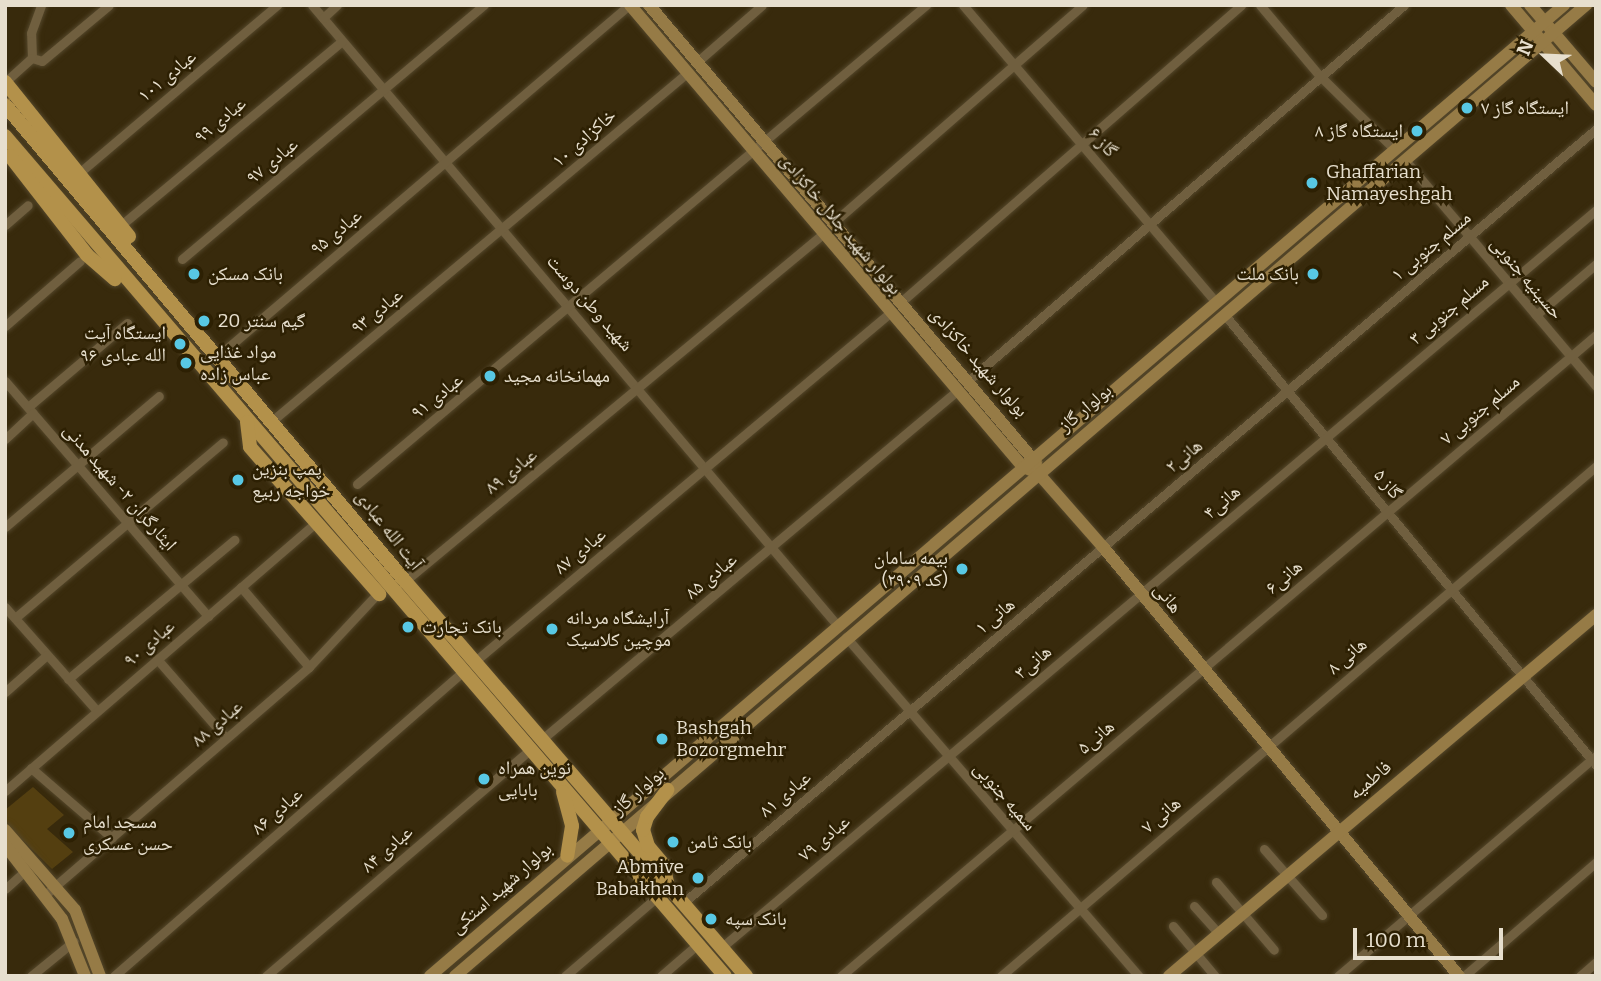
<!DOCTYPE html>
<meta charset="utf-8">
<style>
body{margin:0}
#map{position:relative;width:1601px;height:981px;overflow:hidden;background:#382a0c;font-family:Bitter,"Noto Naskh Arabic",serif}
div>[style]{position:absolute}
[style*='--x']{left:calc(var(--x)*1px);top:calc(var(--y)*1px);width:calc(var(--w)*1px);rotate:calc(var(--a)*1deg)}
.green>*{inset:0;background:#543f10}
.roads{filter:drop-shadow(0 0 2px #54472b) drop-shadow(0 0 2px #54472b)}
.street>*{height:9px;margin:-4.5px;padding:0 4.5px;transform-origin:4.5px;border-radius:4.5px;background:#705f3f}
.secondary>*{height:12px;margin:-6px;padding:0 6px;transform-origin:6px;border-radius:6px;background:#967b46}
.primary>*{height:14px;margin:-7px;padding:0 7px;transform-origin:7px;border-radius:7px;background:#b3914a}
.dots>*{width:19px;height:19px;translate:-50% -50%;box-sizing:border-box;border:4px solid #2d2003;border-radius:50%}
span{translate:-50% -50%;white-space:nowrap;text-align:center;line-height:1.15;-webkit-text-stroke:5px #2d2003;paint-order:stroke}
.street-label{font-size:19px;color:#e7dfce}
.poi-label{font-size:19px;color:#e7dfce}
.left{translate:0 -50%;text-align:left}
.right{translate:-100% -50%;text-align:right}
.frame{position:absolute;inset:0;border:7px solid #e7dfce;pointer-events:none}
.north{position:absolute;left:1510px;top:21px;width:70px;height:70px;-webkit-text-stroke:5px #2d2003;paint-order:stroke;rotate:293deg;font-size:19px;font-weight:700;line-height:28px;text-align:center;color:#e7dfce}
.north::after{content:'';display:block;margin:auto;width:24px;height:32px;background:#e7dfce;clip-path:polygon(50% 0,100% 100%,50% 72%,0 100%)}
.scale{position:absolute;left:1353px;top:928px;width:150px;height:32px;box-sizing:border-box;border:4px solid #e7dfce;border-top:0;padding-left:9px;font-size:21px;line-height:24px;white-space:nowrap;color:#e7dfce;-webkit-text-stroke:5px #2d2003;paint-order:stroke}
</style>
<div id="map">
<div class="green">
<i style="clip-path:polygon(33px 787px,64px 815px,47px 829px,73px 852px,52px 869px,5px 823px,5px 810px)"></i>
</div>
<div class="roads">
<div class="street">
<i style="--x:312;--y:5;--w:812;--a:49.74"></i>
<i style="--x:963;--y:5;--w:390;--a:49.6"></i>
<i style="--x:1260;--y:5;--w:92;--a:49.9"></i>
<i style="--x:1319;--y:75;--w:107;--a:44.6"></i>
<i style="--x:323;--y:18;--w:19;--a:-43"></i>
<i style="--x:32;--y:58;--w:10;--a:17"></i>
<i style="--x:42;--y:61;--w:87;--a:-39.9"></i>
<i style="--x:32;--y:58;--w:25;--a:-92"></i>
<i style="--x:31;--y:33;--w:30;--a:-70"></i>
<i style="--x:697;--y:62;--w:86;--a:-41.2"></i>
<i style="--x:5;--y:82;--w:36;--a:-42"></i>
<i style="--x:1405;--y:160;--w:296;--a:49.8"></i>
<i style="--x:79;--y:173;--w:260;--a:-40.3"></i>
<i style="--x:834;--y:222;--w:330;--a:-41.1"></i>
<i style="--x:5;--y:225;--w:30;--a:-41"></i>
<i style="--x:120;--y:226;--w:289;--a:-39.8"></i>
<i style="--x:182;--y:259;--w:395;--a:-40.1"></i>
<i style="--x:902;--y:301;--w:450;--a:-41.1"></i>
<i style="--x:1224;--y:314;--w:585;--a:50.48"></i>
<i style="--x:1536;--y:315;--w:79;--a:-40.4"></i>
<i style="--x:5;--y:326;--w:99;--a:-40.9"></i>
<i style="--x:218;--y:356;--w:540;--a:-40.5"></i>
<i style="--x:969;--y:380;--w:574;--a:-40.76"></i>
<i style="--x:5;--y:381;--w:311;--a:49.2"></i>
<i style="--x:28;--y:407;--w:130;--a:-40.3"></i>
<i style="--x:273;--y:420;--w:540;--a:-39.97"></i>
<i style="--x:5;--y:439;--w:38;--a:-43"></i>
<i style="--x:357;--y:484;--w:744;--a:-40.09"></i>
<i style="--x:5;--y:527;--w:202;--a:-40.4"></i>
<i style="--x:405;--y:581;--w:545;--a:-39.71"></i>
<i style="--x:241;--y:587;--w:105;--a:49.6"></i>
<i style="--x:5;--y:607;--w:139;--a:48.5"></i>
<i style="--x:15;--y:618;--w:272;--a:-40.2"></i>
<i style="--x:846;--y:637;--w:448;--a:49.2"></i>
<i style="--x:157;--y:659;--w:105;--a:48.9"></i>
<i style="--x:474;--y:662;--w:544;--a:-40.01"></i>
<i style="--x:68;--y:679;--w:217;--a:-39.9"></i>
<i style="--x:5;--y:692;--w:56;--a:-41.4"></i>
<i style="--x:541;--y:740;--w:544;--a:-40.01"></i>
<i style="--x:31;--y:768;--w:107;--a:40.8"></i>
<i style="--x:5;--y:791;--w:411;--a:-40.8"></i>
<i style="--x:1264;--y:849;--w:88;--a:48.7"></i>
<i style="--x:1216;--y:882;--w:89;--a:49.5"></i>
<i style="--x:5;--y:889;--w:28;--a:-42"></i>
<i style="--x:46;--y:894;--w:347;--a:-40.8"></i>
<i style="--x:309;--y:667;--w:103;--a:-47"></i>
<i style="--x:683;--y:903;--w:1197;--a:-40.29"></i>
<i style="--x:1194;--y:906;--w:38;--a:48"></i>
<i style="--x:1173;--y:926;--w:65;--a:50"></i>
<i style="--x:722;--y:947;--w:1143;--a:-40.14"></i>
<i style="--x:31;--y:976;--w:55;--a:-39.1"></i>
<i style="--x:114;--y:976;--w:463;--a:-41.1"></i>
<i style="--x:266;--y:976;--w:348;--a:-40.6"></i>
<i style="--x:565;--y:976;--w:121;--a:-40.7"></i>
<i style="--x:661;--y:976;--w:49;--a:-40.9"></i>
<i style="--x:841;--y:976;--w:990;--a:-40.33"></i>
<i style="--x:1001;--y:976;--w:784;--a:-40.6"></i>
<i style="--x:1338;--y:976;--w:339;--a:-40.5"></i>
<i style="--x:1464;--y:976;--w:174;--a:-40.8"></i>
<i style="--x:1580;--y:976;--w:21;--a:-41"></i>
</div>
<div class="secondary">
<i style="--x:630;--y:5;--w:607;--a:49.61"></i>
<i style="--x:1023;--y:467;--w:16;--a:22"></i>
<i style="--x:1038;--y:473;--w:98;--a:48.7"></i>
<i style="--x:1103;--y:547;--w:557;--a:50.31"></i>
<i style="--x:649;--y:5;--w:600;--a:49.8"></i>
<i style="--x:1511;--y:5;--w:131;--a:49.6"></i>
<i style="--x:1530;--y:5;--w:101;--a:49.4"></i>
<i style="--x:5;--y:830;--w:106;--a:48.8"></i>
<i style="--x:75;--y:910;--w:71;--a:69.3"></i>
<i style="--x:5;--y:845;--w:93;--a:52.4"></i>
<i style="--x:62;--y:919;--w:61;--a:68"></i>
<i style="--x:430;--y:976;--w:1493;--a:-40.57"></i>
<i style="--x:455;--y:976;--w:1491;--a:-40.65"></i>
<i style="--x:1169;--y:976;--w:559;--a:-40.21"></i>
</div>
<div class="primary">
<i style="--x:5;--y:82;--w:198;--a:51.2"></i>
<i style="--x:5;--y:105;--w:622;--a:49.96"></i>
<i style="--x:405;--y:581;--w:522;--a:49.2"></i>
<i style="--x:5;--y:136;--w:1106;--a:49.4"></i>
<i style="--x:10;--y:156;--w:125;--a:52.1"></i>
<i style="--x:87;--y:255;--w:37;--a:41"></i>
<i style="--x:247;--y:422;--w:25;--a:83"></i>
<i style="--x:250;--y:447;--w:196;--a:48.7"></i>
<i style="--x:563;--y:792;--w:35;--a:75"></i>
<i style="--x:572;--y:826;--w:30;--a:99"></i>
<i style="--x:667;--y:882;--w:18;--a:-103"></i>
<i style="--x:663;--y:864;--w:23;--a:-130"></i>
<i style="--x:648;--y:846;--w:17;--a:-107"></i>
<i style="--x:643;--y:830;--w:14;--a:-73"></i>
<i style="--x:647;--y:817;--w:34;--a:-53"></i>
</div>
</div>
<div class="dots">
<i style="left:1467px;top:108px;background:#58c8e4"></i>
<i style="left:1417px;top:131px;background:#58c8e4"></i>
<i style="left:1312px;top:183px;background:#58c8e4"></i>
<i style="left:194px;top:274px;background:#58c8e4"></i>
<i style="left:1313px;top:274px;background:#58c8e4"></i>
<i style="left:204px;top:321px;background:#58c8e4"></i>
<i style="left:180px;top:344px;background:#58c8e4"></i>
<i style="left:186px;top:363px;background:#58c8e4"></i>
<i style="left:490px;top:376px;background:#58c8e4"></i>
<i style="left:238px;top:480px;background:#58c8e4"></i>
<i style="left:962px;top:569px;background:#58c8e4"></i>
<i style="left:408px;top:627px;background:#58c8e4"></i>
<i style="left:552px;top:629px;background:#58c8e4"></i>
<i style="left:662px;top:739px;background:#58c8e4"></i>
<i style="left:484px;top:779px;background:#58c8e4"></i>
<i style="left:69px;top:833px;background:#58c8e4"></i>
<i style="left:673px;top:842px;background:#58c8e4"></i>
<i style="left:698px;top:878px;background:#58c8e4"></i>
<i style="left:711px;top:919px;background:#58c8e4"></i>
</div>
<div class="street-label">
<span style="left:167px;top:76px;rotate:-40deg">عبادی ۱۰۱</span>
<span style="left:220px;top:120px;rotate:-40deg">عبادی ۹۹</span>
<span style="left:584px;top:138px;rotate:-41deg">خاکزادی ۱۰</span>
<span style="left:1103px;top:142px;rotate:49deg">گاز ۶</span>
<span style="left:272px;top:161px;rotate:-40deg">عبادی ۹۷</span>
<span style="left:841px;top:224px;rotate:50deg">بولوار شهید جلال خاکزادی</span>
<span style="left:336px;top:232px;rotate:-40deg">عبادی ۹۵</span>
<span style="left:1431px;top:246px;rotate:-40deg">۱ مسلم جنوبی</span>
<span style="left:1527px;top:278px;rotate:50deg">حسینیه جنوبی</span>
<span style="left:590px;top:303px;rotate:49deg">شهید وطن دوست</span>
<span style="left:1449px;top:310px;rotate:-40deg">مسلم جنوبی ۳</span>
<span style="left:377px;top:311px;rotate:-39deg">عبادی ۹۳</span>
<span style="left:979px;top:362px;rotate:49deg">بولوار شهید خاکزادی</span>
<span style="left:437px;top:396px;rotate:-39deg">عبادی ۹۱</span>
<span style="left:1085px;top:408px;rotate:-40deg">بولوار گاز</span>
<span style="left:1480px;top:410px;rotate:-40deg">مسلم جنوبی ۷</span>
<span style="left:1184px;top:456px;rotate:-40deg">هانی۲</span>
<span style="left:511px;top:471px;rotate:-39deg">عبادی ۸۹</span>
<span style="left:1388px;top:484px;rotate:51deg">گاز ۵</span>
<span style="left:120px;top:487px;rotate:49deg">ایثارگران ۲- شهید مدنی</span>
<span style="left:1222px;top:502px;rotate:-40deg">هانی۴</span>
<span style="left:389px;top:530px;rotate:52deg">آیت الله عبادی</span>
<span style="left:580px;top:551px;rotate:-40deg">عبادی ۸۷</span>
<span style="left:711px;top:576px;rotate:-40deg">عبادی ۸۵</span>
<span style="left:1284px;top:577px;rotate:-40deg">هانی۶</span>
<span style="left:1168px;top:598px;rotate:51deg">هانی</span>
<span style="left:995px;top:616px;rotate:-40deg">هانی ۱</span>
<span style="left:149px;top:643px;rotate:-41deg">عبادی ۹۰</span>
<span style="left:1347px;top:656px;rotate:-41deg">هانی ۸</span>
<span style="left:1033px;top:662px;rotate:-40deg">هانی۳</span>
<span style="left:217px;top:723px;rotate:-41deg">عبادی ۸۸</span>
<span style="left:1096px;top:737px;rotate:-40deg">هانی۵</span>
<span style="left:1370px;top:780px;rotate:-40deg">فاطمیه</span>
<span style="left:638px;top:791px;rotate:-41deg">بولوار گاز</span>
<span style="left:785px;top:794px;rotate:-40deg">عبادی ۸۱</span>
<span style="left:1005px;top:796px;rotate:49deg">سمیه جنوبی</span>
<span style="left:277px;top:811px;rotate:-41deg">عبادی ۸۶</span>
<span style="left:1161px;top:815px;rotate:-41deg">هانی ۷</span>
<span style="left:824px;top:838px;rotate:-40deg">عبادی ۷۹</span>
<span style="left:387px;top:849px;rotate:-41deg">عبادی ۸۴</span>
<span style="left:501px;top:888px;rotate:-41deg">بولوار شهید استکی</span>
</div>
<div class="poi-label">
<span class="left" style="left:1481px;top:108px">ایستگاه گاز ۷</span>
<span class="right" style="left:1403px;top:131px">ایستگاه گاز ۸</span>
<span class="left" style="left:1326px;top:183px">Ghaffarian<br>Namayeshgah</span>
<span class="left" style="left:208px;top:274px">بانک مسکن</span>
<span class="right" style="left:1299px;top:274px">بانک ملت</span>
<span class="left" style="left:218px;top:321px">گیم سنتر 20</span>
<span class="right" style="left:166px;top:344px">ایستگاه آیت<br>الله عبادی ۹۶</span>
<span class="left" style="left:200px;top:363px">مواد غذایی<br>عباس زاده</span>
<span class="left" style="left:504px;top:376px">مهمانخانه مجید</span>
<span class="left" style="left:252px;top:480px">پمپ بنزین<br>خواجه ربیع</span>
<span class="right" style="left:948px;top:569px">بیمه سامان<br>(کد ۲۹۰۹)</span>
<span class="left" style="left:566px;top:629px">آرایشگاه مردانه<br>موچین کلاسیک</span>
<span class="left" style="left:422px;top:627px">بانک تجارت</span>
<span class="left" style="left:676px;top:739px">Bashgah<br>Bozorgmehr</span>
<span class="left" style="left:498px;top:779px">نوین همراه<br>بابایی</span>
<span class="left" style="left:83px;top:833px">مسجد امام<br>حسن عسکری</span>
<span class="left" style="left:687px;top:842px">بانک ثامن</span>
<span class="right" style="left:684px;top:878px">Abmive<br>Babakhan</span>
<span class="left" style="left:725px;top:919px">بانک سپه</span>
</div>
<div class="frame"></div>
<div class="north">N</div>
<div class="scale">100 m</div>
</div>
